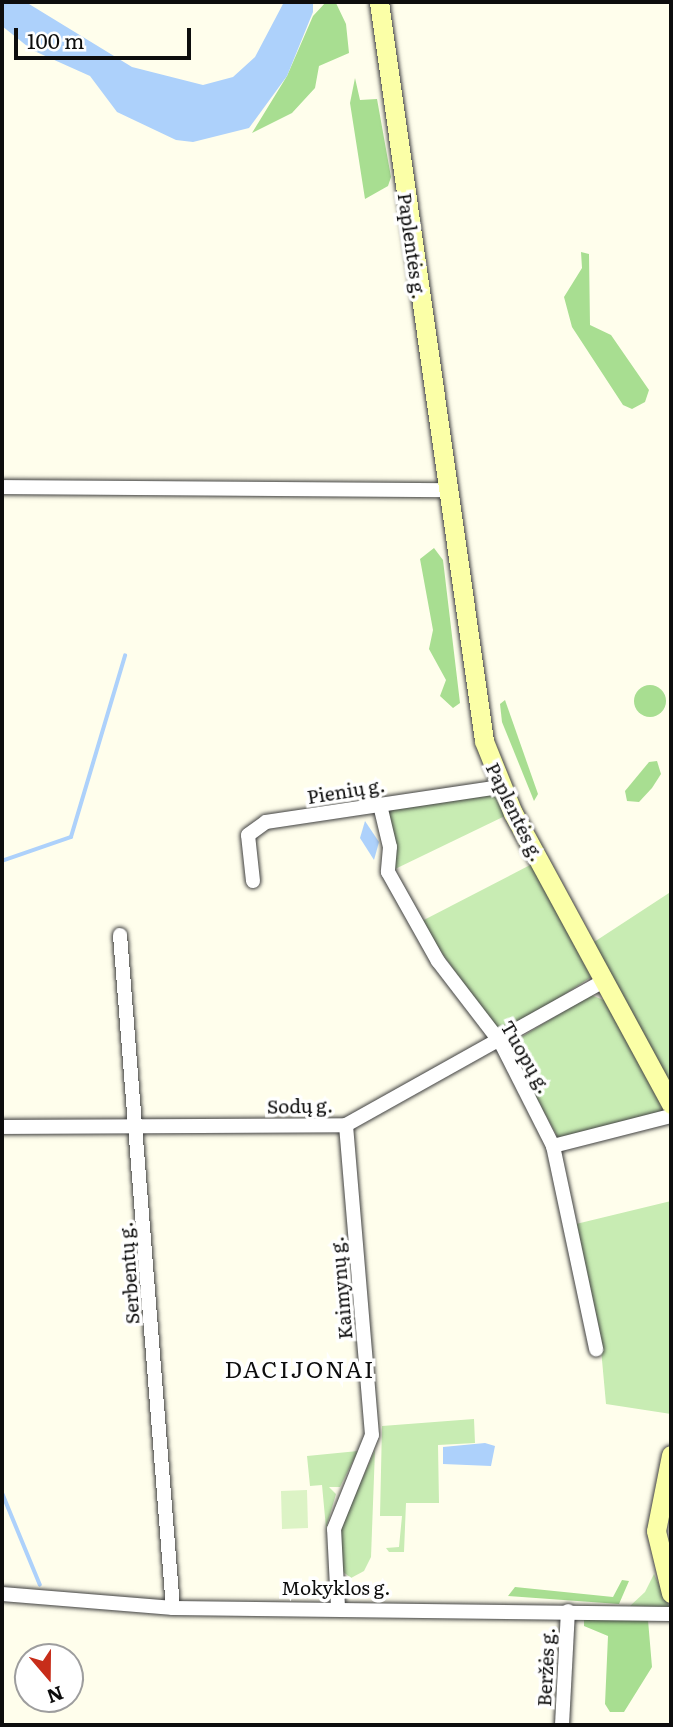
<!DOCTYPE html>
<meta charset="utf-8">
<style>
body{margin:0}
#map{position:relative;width:673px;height:1727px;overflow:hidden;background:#fffeec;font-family:Literata,serif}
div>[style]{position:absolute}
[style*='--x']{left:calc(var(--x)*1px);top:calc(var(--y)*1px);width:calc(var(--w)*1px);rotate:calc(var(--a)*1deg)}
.green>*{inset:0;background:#c8ecb3}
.forest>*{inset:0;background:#a8de91}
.round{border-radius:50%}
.pitch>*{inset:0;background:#dcf3c5}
.water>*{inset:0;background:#add1fb}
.stream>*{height:3.5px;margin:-1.75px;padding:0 1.75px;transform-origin:1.75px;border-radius:1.75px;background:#add1fb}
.roads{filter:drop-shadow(0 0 2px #404040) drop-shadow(0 0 2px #404040)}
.minor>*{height:14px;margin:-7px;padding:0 7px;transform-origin:7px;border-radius:7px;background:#fff}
.secondary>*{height:19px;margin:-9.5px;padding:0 9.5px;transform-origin:9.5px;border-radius:9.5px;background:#fbffa7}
span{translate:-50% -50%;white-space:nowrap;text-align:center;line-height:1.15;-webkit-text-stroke:7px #fff;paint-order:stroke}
.street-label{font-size:19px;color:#0d0d0d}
.quarter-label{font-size:23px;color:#0d0d0d;letter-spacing:2px}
.frame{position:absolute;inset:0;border:4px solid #0d0d0d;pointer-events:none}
.north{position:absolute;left:14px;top:1643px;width:70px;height:70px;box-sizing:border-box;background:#fff;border:2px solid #9e9e9e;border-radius:50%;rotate:160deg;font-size:19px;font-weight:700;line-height:28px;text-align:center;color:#0d0d0d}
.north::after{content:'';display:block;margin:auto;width:24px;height:32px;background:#c72d1a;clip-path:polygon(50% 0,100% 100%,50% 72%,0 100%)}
.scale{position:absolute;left:14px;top:28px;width:177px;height:32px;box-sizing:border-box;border:4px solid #0d0d0d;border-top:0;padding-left:9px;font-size:21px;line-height:24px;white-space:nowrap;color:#0d0d0d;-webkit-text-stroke:5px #fff;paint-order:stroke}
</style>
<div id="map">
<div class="green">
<i style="clip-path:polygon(494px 791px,507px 815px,393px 870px,384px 809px)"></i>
<i style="clip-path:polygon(532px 864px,591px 977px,501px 1036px,420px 922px)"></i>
<i style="clip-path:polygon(669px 893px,671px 895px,671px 1090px,591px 944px)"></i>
<i style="clip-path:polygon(591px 995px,606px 1001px,671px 1114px,563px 1147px,508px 1045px)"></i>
<i style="clip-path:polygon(671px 1201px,671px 1414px,606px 1404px,599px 1327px,576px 1224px)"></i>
<i style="clip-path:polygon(474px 1419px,475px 1443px,438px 1445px,439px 1503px,406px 1503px,404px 1552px,389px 1552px,386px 1548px,399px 1547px,402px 1516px,380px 1516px,382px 1426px)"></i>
<i style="clip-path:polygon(375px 1450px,371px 1557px,364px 1571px,351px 1578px,342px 1571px,340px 1529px)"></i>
<i style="clip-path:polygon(358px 1451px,340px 1487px,329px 1487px,336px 1494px,326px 1528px,322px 1485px,310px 1486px,307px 1456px)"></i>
<i style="clip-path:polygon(654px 1574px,670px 1608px,630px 1606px,645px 1592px)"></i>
</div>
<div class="forest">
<i style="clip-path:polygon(326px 2px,336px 3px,346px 24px,349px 53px,319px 66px,315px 88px,292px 113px,252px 133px,287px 76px,313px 16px)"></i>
<i style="clip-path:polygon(355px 78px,360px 100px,377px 99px,391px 177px,388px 186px,365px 199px,350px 103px)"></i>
<i style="clip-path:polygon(581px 252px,589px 254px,590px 325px,611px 335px,649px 390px,645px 402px,632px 409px,623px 405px,572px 327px,564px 297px,582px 268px)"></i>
<i style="clip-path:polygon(434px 548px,443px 560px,460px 703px,453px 708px,440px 696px,446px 680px,429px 649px,433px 630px,420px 559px)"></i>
<i class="round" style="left:634px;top:685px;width:32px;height:32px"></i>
<i style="clip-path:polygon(505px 700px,538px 794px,534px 801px,502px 722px,500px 704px)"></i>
<i style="clip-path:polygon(657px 761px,661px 774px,652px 788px,639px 802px,627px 801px,625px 791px,649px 762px)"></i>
<i style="clip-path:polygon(622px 1580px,629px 1581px,619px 1604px,508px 1596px,515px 1587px,613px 1597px)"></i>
<i style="clip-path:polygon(584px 1619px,648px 1620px,652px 1667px,624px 1712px,610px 1712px,605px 1704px,608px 1636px,584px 1626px)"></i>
</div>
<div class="pitch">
<i style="clip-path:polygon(307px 1490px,308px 1528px,282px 1529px,281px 1491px)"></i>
</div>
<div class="water">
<i style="clip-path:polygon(2px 2px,29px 4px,132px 67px,203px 85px,233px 77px,255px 57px,284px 2px,313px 2px,313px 12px,287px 76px,249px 128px,193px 142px,176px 140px,117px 112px,90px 76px,32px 50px,2px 26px)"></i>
<i style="clip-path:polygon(365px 821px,379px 842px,374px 860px,360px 838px)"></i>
<i style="clip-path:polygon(485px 1443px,495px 1446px,491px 1466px,443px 1464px,443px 1447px)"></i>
</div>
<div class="stream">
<i style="--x:2;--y:861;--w:73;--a:-19.2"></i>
<i style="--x:71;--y:837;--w:189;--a:-73.4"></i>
<i style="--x:2;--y:1492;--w:100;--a:67.6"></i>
</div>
<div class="roads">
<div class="minor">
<i style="--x:2;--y:487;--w:443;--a:0.4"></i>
<i style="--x:380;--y:805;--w:43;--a:76.6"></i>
<i style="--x:390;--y:847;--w:25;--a:95"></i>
<i style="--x:388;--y:872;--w:102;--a:60.7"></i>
<i style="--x:438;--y:961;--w:103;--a:52.5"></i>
<i style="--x:501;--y:1043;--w:115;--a:63.2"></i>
<i style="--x:553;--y:1146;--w:208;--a:78"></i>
<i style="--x:253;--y:881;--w:46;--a:-96.2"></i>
<i style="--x:248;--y:835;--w:22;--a:-36"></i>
<i style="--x:266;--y:822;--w:237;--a:-8.5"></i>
<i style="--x:120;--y:935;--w:675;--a:85.5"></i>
<i style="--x:2;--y:1127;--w:344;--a:-0.3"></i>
<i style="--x:346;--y:1125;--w:295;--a:-29.2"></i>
<i style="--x:553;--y:1146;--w:122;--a:-14.3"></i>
<i style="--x:2;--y:1594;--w:172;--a:4.7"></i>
<i style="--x:173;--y:1608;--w:498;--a:0.7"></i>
<i style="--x:338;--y:1607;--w:78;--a:-92.9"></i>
<i style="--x:334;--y:1529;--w:101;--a:-68"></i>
<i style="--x:372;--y:1435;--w:311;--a:-94.8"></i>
<i style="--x:562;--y:1725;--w:114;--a:-87"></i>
</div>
<div class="secondary">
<i style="--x:379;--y:2;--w:746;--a:81.91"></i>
<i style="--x:484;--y:741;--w:78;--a:68.1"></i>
<i style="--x:513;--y:813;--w:331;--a:61.5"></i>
<i style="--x:671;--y:1455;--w:77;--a:101.2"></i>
<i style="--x:656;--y:1531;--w:64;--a:76.4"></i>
</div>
</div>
<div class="street-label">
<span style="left:412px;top:246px;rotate:82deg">Paplentės g.</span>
<span style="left:346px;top:791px;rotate:-9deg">Pienių g.</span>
<span style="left:515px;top:812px;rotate:64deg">Paplentės g.</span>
<span style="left:526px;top:1057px;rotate:60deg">Tuopų g.</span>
<span style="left:300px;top:1106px;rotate:-1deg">Sodų g.</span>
<span style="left:129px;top:1273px;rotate:-94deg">Serbentų g.</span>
<span style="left:341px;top:1288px;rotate:-95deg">Kaimynų g.</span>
<span style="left:336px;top:1588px">Mokyklos g.</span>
<span style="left:546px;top:1667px;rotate:-87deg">Beržės g.</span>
</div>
<div class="quarter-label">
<span style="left:300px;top:1368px">DACIJONAI</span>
</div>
<div class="frame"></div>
<div class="north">N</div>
<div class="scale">100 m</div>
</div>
